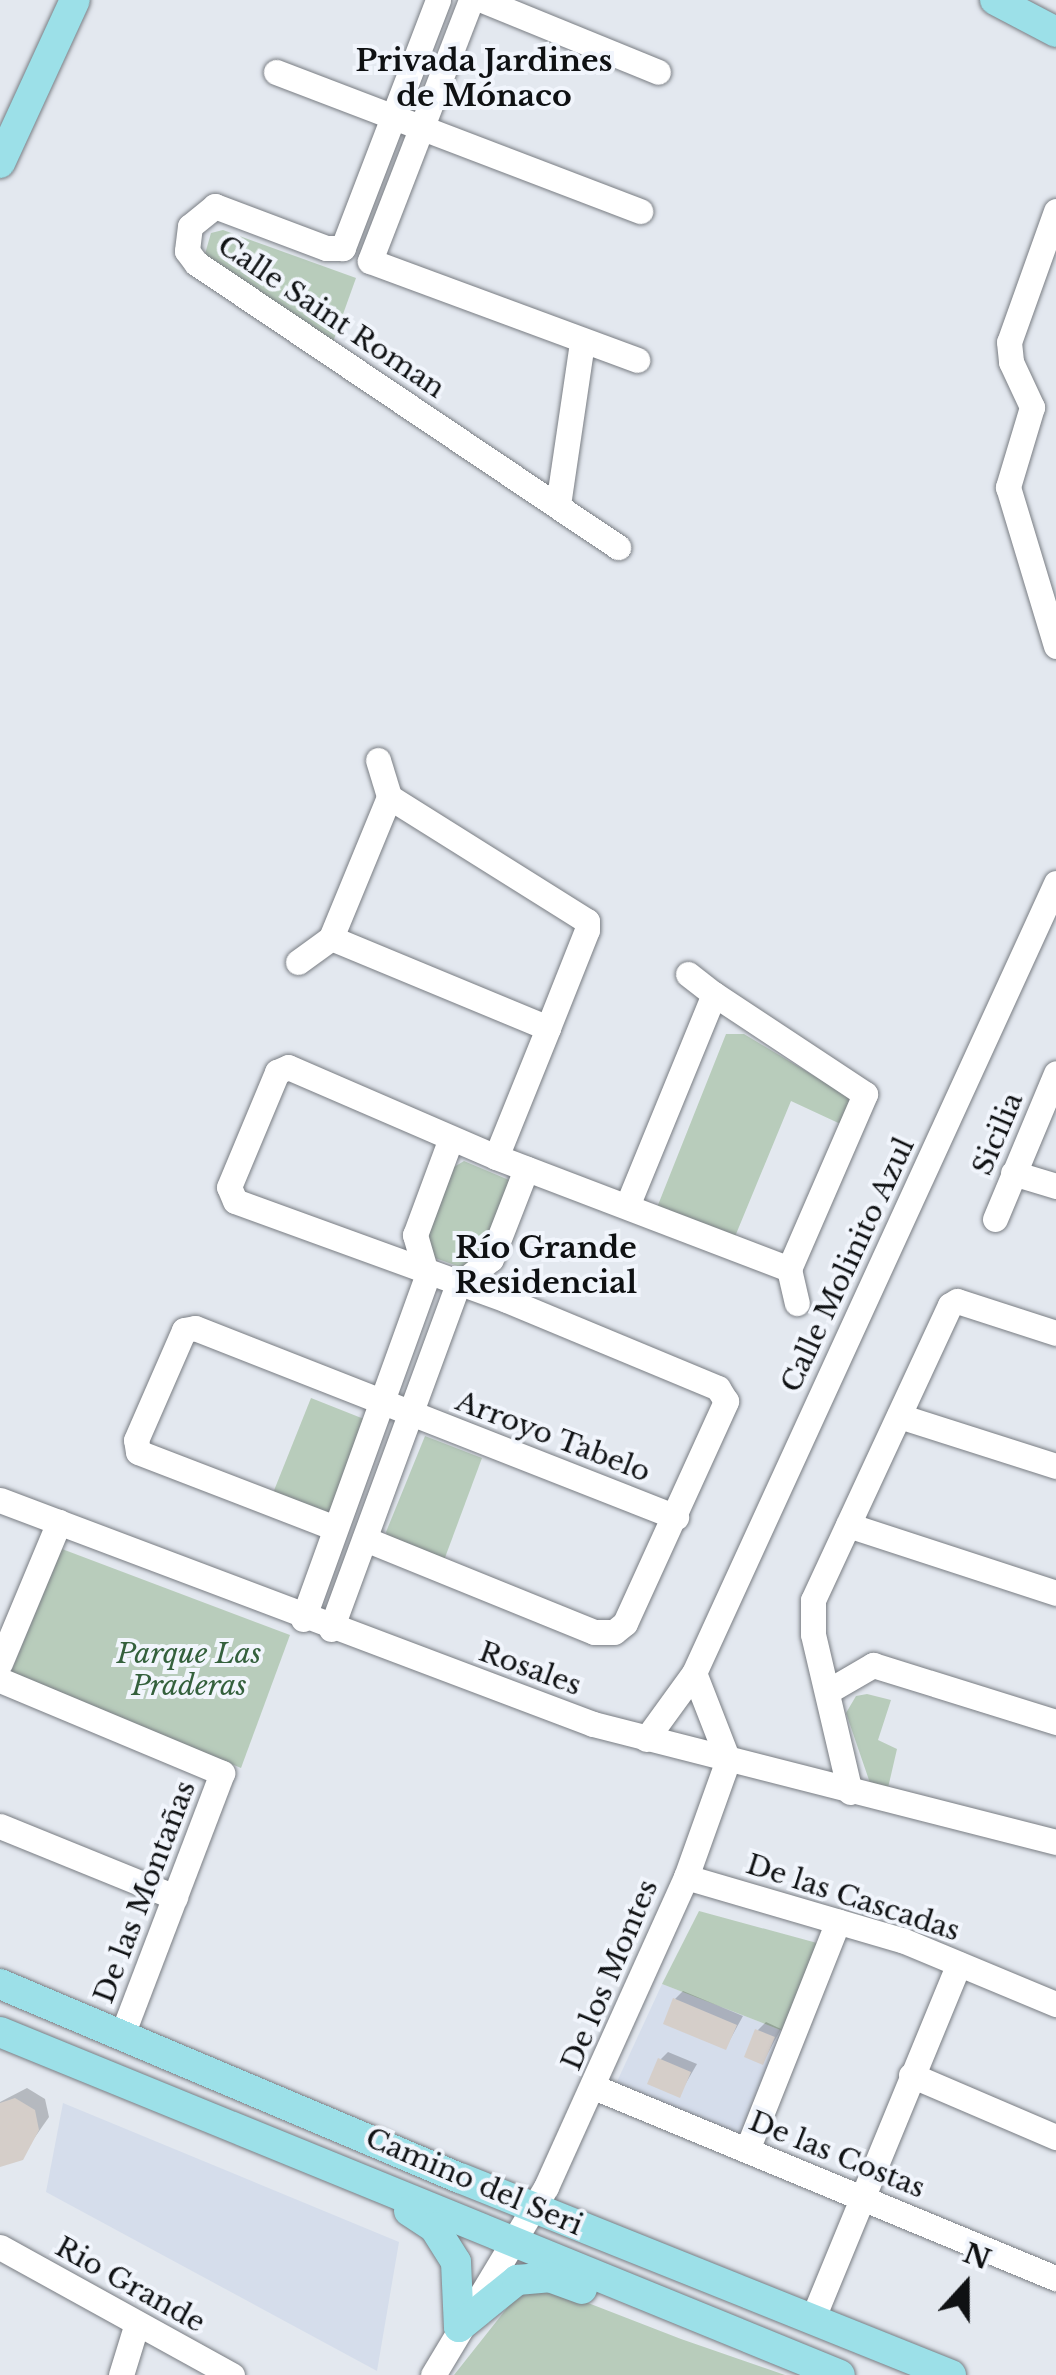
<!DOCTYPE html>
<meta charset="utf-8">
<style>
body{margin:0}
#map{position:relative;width:1056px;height:2375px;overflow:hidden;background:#e3e8ef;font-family:"Libre Baskerville",serif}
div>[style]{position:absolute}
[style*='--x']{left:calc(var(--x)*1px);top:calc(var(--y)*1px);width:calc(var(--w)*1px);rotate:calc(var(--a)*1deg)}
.built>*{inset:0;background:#d5ddeb}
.green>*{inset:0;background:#b8ccbb}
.shadow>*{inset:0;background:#0003}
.building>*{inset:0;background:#d5cec9}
.roads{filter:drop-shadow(0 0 2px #797d83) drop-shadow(0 0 2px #797d83)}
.minor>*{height:25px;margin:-12.5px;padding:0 12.5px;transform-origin:12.5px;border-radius:12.5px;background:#fff}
.major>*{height:30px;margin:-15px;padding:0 15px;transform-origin:15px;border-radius:15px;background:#9ce0e8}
span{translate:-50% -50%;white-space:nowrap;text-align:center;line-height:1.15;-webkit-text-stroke:8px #f1f5fc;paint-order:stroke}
.street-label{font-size:28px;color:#0f1113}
.park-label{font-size:28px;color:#34603c;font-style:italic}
.neighbourhood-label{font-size:30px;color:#0f1113;font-weight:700}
.north{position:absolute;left:916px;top:2235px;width:100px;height:100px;-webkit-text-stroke:8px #f1f5fc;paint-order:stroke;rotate:21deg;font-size:28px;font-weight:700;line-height:40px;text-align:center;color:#0f1113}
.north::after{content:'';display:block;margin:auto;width:35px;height:45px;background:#0f1113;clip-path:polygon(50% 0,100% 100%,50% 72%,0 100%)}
</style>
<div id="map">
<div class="built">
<i style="clip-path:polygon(662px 1984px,783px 2031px,740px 2135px,615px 2086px)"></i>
<i style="clip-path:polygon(63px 2103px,399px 2242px,377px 2371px,46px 2192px)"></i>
</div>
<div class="green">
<i style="clip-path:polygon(223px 230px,356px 278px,333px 342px,205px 254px,211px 233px)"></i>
<i style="clip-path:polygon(726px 1034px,744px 1034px,856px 1101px,847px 1127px,791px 1101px,734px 1239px,656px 1210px)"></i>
<i style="clip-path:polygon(464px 1161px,509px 1180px,486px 1262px,469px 1270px,432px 1257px,423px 1240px,449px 1170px)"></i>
<i style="clip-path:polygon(311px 1398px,369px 1421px,333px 1520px,271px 1498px)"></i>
<i style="clip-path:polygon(425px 1436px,482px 1458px,443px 1563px,389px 1543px,386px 1532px)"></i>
<i style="clip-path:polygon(62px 1549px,290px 1635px,241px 1768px,11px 1672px)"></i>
<i style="clip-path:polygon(867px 1694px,891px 1700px,878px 1740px,897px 1749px,888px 1788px,870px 1783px,846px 1713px,856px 1696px)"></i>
<i style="clip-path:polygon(699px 1911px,817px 1943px,783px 2031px,662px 1984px)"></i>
<i style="clip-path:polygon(552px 2289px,681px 2339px,785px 2375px,454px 2375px,518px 2294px)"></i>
</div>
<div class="shadow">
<i style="clip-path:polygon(683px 1991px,743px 2016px,726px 2047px,675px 1999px)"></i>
<i style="clip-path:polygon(766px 2022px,781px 2029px,763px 2062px,758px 2030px)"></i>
<i style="clip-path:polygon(668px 2052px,697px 2064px,679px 2095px,660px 2060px)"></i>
<i style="clip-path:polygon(27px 2088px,45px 2099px,49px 2117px,21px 2157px,0 2163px,0 2102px)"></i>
</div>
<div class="building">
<i style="clip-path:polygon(673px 1998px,737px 2025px,726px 2050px,663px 2024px)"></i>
<i style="clip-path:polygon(755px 2029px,775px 2037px,763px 2065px,744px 2057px)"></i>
<i style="clip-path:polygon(658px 2058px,691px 2072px,680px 2098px,647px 2084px)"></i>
<i style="clip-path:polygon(15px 2098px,35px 2110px,39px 2130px,23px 2160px,0 2167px,0 2103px)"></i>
</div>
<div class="roads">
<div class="minor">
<i style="--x:438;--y:0;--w:266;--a:111"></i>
<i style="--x:343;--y:248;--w:17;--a:180"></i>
<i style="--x:326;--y:248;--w:119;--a:-159.3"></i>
<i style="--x:215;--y:206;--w:32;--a:141"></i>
<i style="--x:190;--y:226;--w:25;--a:97"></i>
<i style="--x:187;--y:251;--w:15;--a:53"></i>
<i style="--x:196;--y:263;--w:509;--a:33.94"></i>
<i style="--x:471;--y:0;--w:280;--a:111.2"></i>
<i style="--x:370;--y:261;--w:285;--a:20.3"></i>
<i style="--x:482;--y:0;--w:190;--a:22.2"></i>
<i style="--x:276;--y:72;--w:390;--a:20.9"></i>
<i style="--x:1056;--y:211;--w:139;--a:109.7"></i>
<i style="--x:1009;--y:342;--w:20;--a:84"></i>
<i style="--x:1011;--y:362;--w:50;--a:65"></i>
<i style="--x:1032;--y:407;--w:84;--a:106.7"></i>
<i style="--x:1008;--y:487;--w:166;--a:73.2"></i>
<i style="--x:558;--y:505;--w:165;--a:-81.6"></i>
<i style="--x:378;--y:760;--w:39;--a:73"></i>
<i style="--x:298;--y:962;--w:41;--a:-36"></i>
<i style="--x:688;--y:974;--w:33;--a:38"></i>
<i style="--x:496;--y:1157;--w:139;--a:-68"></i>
<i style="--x:548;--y:1028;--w:105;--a:-68.3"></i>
<i style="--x:587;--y:930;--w:9;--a:-90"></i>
<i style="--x:587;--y:921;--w:234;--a:-147.9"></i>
<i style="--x:389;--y:797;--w:152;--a:112.4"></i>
<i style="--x:331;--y:938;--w:235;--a:22.5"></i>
<i style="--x:1013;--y:1173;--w:45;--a:16.8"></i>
<i style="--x:995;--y:1219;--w:158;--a:-67.3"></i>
<i style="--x:789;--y:1269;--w:35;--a:77"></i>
<i style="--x:899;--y:1416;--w:165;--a:17.7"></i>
<i style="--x:0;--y:1500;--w:634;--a:20.69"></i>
<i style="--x:593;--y:1724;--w:478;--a:14.3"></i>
<i style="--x:848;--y:1525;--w:219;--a:18.1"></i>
<i style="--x:335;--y:1528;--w:211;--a:-158.9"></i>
<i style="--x:138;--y:1452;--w:12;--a:-99"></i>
<i style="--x:136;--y:1440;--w:120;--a:-66.4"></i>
<i style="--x:184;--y:1330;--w:11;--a:-10"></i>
<i style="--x:195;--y:1328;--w:517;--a:21.45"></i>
<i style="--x:365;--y:1539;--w:247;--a:22.1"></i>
<i style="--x:594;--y:1632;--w:20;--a:0"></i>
<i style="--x:614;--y:1632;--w:14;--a:-39"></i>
<i style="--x:625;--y:1623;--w:244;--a:-65.5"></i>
<i style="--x:726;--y:1401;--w:15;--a:-122"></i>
<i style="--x:718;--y:1388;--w:229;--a:-157.4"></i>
<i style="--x:507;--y:1300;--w:289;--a:-160"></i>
<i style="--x:235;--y:1201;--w:15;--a:-113"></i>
<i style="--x:229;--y:1187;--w:125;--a:-67.3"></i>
<i style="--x:277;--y:1072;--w:12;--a:-24"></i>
<i style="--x:288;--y:1067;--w:227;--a:23.4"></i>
<i style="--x:496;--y:1157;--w:314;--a:20.9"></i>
<i style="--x:789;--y:1269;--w:191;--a:-66.5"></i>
<i style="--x:865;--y:1094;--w:181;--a:-146.5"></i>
<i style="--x:714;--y:994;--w:229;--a:112.3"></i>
<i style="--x:303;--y:1619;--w:365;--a:-70.1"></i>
<i style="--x:427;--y:1276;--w:43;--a:-106.3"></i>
<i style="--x:415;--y:1235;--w:103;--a:-69.6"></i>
<i style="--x:331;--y:1629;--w:365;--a:-69.8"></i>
<i style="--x:457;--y:1286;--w:43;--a:-38.5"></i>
<i style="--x:491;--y:1259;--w:97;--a:-68.7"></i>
<i style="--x:0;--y:1663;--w:153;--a:-67.3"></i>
<i style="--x:0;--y:1680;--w:241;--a:22.7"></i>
<i style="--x:222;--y:1773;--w:280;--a:110.9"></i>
<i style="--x:830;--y:1690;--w:50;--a:-30.2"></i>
<i style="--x:873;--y:1665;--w:192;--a:17.3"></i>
<i style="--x:646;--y:1739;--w:82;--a:-54"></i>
<i style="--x:694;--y:1673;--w:869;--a:-65.38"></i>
<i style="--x:850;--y:1792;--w:162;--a:-103.2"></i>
<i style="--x:813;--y:1634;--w:34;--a:-90"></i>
<i style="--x:813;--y:1600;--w:325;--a:-65.1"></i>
<i style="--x:950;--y:1305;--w:8;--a:-30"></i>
<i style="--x:957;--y:1301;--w:104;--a:17.9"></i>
<i style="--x:0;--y:1826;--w:189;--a:22.1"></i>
<i style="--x:686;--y:1877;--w:225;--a:16.3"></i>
<i style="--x:902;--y:1940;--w:167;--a:22.6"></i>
<i style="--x:911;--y:2075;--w:158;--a:23.2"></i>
<i style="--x:594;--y:2087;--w:500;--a:22.5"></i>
<i style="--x:747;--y:2150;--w:246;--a:-68.3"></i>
<i style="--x:0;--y:2247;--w:265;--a:28.9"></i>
<i style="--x:812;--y:2320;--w:385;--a:-67.6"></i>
<i style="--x:121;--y:2375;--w:54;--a:-72.9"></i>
<i style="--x:433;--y:2375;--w:219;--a:-59"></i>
<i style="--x:546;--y:2187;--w:340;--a:-65.7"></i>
<i style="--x:686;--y:1877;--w:124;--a:-70.3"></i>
<i style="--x:728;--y:1760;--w:93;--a:-111.3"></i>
</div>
<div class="major">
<i style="--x:995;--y:0;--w:69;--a:27.7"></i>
<i style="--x:0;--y:163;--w:179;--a:-65.3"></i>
<i style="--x:0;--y:1984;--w:499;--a:22.9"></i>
<i style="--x:460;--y:2178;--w:529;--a:21.86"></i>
<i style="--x:0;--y:2032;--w:907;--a:22.21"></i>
<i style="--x:409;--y:2211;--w:30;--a:33"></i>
<i style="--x:434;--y:2227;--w:41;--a:57.8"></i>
<i style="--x:456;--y:2262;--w:65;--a:87.4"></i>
<i style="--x:459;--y:2327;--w:75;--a:-39"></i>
<i style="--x:517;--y:2280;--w:32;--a:-5"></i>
<i style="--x:549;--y:2277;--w:35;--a:20"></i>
</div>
</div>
<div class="street-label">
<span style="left:331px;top:317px;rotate:34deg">Calle Saint Roman</span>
<span style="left:998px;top:1134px;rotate:-67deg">Sicilia</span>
<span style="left:848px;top:1265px;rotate:-65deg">Calle Molinito Azul</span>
<span style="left:553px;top:1437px;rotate:21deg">Arroyo Tabelo</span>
<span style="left:530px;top:1669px;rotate:20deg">Rosales</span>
<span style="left:145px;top:1892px;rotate:-69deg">De las Montañas</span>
<span style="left:853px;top:1898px;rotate:18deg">De las Cascadas</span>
<span style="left:610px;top:1975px;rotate:-67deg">De los Montes</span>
<span style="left:837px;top:2155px;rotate:22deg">De las Costas</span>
<span style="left:474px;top:2182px;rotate:23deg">Camino del Seri</span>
<span style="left:130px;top:2285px;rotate:29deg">Rio Grande</span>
</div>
<div class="park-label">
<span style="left:189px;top:1670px">Parque Las<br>Praderas</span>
</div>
<div class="neighbourhood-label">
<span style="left:484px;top:78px">Privada Jardines<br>de Mónaco</span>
<span style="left:546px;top:1265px">Río Grande<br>Residencial</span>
</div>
<div class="north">N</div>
</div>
